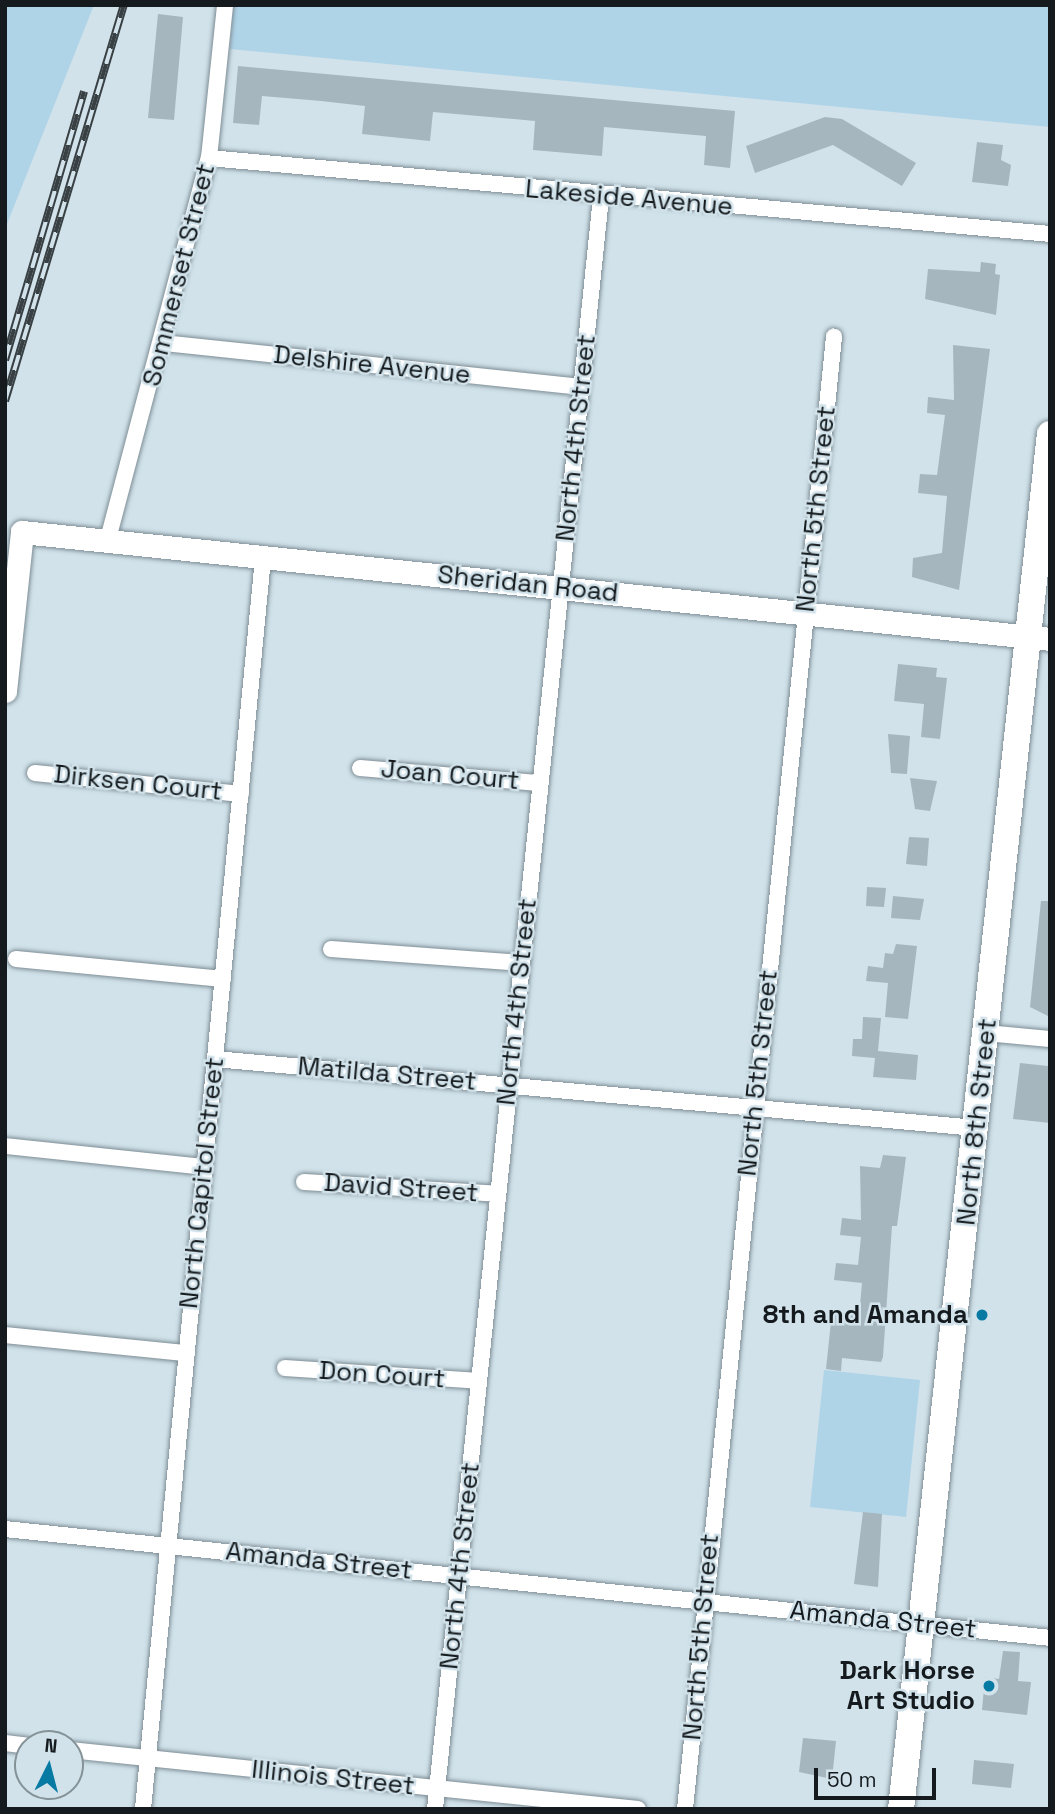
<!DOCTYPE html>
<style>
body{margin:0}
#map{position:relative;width:1055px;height:1814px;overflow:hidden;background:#d1e2ea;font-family:"Space Grotesk",sans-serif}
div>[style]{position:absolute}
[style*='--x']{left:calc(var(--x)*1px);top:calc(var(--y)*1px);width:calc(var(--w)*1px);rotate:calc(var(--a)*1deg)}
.green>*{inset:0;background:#afd4e8}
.building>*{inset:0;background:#a6b6bf}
.roads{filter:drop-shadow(0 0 2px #7e8d95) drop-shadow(0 0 2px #7e8d95)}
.street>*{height:16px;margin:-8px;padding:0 8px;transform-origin:8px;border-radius:8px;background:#fff}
.secondary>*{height:23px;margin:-11.5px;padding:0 11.5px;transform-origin:11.5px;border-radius:11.5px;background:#fff}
.primary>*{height:26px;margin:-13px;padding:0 13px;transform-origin:13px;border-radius:13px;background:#fff}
.rail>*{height:8px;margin-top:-4px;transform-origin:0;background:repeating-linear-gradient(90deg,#d1e2ea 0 16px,#384044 0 32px);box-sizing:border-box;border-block:2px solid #384044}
.dots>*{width:19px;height:19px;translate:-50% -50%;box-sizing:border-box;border:4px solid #d1e2ea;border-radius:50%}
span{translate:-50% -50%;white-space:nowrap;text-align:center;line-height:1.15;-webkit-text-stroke:5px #d1e2ea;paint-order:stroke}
.street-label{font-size:26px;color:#141a1d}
.poi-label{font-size:26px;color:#141a1d;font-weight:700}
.right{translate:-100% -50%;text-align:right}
.frame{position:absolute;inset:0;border:7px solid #141a1d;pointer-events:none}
.north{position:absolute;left:14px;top:1730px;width:70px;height:70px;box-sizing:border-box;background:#d1e2ea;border:2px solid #859298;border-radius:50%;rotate:6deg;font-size:19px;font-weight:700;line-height:28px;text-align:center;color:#141a1d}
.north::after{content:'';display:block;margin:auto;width:24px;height:32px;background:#077aa3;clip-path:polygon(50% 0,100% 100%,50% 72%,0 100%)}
.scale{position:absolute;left:814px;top:1768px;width:122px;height:32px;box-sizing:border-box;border:4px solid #141a1d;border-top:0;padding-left:9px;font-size:21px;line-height:24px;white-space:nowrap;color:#141a1d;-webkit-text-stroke:5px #d1e2ea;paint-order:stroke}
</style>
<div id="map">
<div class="green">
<i style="clip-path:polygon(5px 5px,94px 5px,5px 229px)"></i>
<i style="clip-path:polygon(233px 5px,1050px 5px,1050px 127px,230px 49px)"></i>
<i style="clip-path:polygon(824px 1370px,920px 1380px,906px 1517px,810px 1507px)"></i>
</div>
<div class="building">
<i style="clip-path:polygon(158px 14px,183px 17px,174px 120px,148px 118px)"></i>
<i style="clip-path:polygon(238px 66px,735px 111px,730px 168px,704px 165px,706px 136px,604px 127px,602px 156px,533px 150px,535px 121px,433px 112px,430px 141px,362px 134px,365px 106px,321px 101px,262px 96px,259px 125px,233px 123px)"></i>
<i style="clip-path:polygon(825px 117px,842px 119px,916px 163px,902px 186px,833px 145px,755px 173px,746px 146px)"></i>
<i style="clip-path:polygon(977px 142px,1003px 145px,1001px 160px,1011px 165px,1008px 186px,972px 182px)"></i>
<i style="clip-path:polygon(981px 262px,996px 264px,995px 274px,1000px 275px,996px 315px,925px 299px,928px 269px,980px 272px)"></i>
<i style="clip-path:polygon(953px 345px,990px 349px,959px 590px,912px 577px,913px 558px,942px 553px,947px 496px,918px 493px,920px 474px,937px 475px,945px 415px,927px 413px,928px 397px,954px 400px)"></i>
<i style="clip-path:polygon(898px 664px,937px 668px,936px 677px,947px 678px,940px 739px,921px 737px,924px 704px,894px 701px)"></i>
<i style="clip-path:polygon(888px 734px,910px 736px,907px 774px,891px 773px)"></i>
<i style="clip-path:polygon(910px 778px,937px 781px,930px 811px,915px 809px)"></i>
<i style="clip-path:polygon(909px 837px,929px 838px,927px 866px,906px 864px)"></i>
<i style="clip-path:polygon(867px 887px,886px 888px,884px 907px,866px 906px)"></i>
<i style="clip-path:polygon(893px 896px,924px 899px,920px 920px,891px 918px)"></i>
<i style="clip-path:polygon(1041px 901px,1050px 901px,1050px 1017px,1030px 1007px)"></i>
<i style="clip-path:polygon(896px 944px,917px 946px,908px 1019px,885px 1017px,888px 983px,866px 981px,868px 966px,883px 968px,885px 953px,893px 954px)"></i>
<i style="clip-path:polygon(863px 1017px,881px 1018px,878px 1051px,918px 1055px,916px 1080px,873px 1077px,875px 1058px,852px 1056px,853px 1039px,862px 1039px)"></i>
<i style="clip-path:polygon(1020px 1063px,1048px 1066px,1050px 1123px,1013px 1119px)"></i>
<i style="clip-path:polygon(883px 1155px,906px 1157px,897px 1226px,892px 1226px,883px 1357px,881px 1362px,842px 1358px,841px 1371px,826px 1369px,832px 1312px,858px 1315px,860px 1305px,862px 1283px,834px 1280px,836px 1263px,858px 1265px,861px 1237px,840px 1235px,842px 1218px,861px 1220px,860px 1166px,880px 1168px)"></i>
<i style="clip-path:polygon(863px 1512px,882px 1514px,878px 1587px,854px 1584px)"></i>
<i style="clip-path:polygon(1003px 1651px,1020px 1652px,1018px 1681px,1031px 1682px,1027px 1715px,982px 1710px,985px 1677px,999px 1679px)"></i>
<i style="clip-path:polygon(803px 1738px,836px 1741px,832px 1779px,799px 1772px)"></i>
<i style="clip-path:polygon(974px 1760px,1014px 1764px,1011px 1788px,972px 1784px)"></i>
</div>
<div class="roads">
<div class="street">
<i style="--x:209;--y:158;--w:844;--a:5.16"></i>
<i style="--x:163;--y:343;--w:420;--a:6"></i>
<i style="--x:108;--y:539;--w:394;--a:-75.2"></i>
<i style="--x:209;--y:158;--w:154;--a:-84"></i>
<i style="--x:360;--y:768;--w:180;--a:4.8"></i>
<i style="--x:35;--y:773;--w:207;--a:5.8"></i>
<i style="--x:331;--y:949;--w:191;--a:4.2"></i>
<i style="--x:16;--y:959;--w:208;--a:5.5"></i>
<i style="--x:986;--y:1033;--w:64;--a:5.4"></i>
<i style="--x:215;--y:1059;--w:764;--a:5.18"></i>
<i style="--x:5;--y:1146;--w:201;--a:6"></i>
<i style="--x:304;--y:1182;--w:194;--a:3.5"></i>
<i style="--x:5;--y:1335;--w:180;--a:5.7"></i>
<i style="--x:285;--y:1368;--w:194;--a:3.8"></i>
<i style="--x:5;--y:1529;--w:1051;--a:5.95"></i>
<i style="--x:5;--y:1743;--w:23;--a:7"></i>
<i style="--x:70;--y:1750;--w:571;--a:5.93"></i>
<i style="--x:143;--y:1809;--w:1257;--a:-84.52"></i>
<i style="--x:435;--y:1809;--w:1622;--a:-84.12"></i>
<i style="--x:685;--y:1809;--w:1480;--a:-84.22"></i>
</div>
<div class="secondary">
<i style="--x:5;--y:691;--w:160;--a:-83.9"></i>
<i style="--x:22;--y:532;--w:1034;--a:5.94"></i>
</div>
<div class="primary">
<i style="--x:901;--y:1809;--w:1383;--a:-83.82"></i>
</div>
</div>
<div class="rail">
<i style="--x:5;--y:360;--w:280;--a:-73.6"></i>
<i style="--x:5;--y:401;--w:413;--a:-73.3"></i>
</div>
<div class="dots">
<i style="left:982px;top:1315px;background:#077aa3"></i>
<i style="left:989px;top:1686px;background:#077aa3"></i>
</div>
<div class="street-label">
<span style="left:629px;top:198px;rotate:5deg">Lakeside Avenue</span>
<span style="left:179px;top:275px;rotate:-76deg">Sommerset Street</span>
<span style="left:372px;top:365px;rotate:6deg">Delshire Avenue</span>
<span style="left:576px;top:438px;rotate:-84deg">North 4th Street</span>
<span style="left:816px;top:509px;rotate:-84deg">North 5th Street</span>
<span style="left:528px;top:584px;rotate:6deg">Sheridan Road</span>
<span style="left:450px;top:775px;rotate:5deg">Joan Court</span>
<span style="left:138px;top:783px;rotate:6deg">Dirksen Court</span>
<span style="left:517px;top:1002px;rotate:-84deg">North 4th Street</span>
<span style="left:758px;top:1073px;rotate:-84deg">North 5th Street</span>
<span style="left:387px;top:1074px;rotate:5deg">Matilda Street</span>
<span style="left:977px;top:1122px;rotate:-84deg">North 8th Street</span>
<span style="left:202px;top:1183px;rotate:-84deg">North Capitol Street</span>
<span style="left:401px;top:1188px;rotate:4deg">David Street</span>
<span style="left:382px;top:1375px;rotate:4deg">Don Court</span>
<span style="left:319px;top:1561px;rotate:6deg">Amanda Street</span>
<span style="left:460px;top:1566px;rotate:-84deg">North 4th Street</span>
<span style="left:883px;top:1620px;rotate:6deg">Amanda Street</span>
<span style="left:701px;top:1637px;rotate:-85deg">North 5th Street</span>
<span style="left:333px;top:1778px;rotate:6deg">Illinois Street</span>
</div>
<div class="poi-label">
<span class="right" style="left:968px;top:1315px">8th and Amanda</span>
<span class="right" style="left:975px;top:1686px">Dark Horse<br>Art Studio</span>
</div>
<div class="frame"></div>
<div class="north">N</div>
<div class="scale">50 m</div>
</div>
